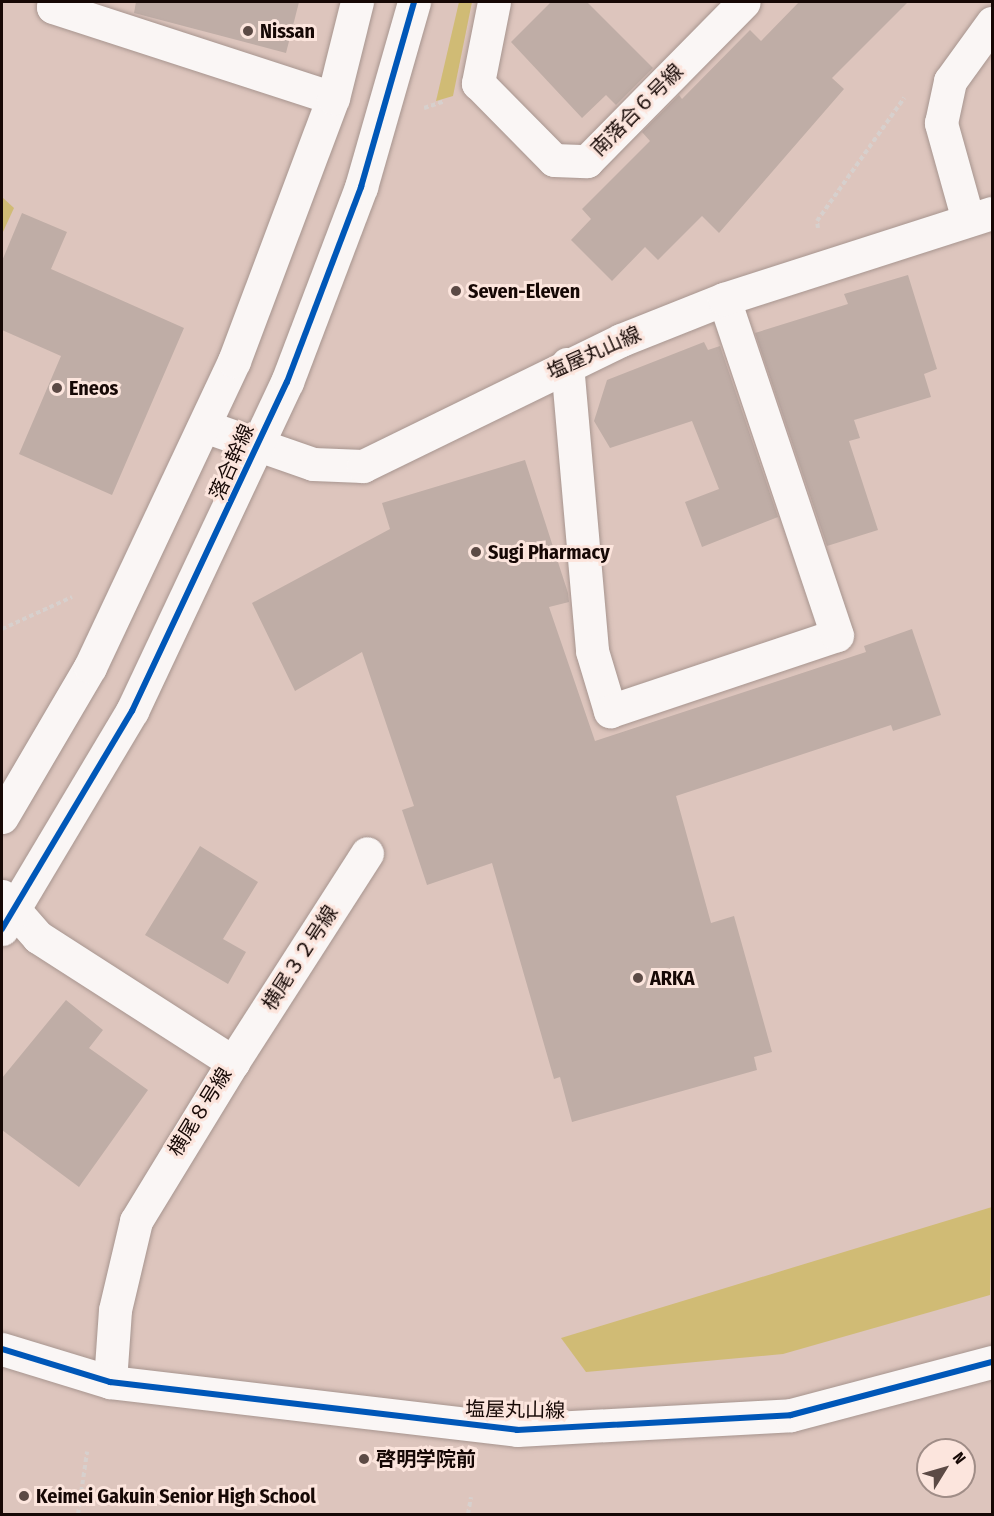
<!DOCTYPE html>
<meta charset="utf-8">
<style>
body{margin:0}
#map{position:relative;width:994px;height:1516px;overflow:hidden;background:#ddc5bd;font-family:"Fira Sans Condensed","Noto Sans JP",sans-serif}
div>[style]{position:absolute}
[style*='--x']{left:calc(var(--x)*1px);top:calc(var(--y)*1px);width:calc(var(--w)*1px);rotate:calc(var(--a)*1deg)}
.green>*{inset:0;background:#d0bb75}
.building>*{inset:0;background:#bfada6}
.path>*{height:4px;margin-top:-2px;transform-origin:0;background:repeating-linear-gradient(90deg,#d7d0cd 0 4.5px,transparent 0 7.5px)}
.roads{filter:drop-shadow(0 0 2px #a7958f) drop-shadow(0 0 2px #a7958f)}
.minor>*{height:33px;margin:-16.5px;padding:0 16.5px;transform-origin:16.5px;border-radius:16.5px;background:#faf6f5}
.cycleway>*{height:6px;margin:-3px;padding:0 3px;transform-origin:3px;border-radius:3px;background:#0057b8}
.dots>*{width:16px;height:16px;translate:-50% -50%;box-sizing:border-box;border:3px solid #fce5dd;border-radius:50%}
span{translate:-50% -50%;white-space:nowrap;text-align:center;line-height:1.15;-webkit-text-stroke:6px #fce5dd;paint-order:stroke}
.poi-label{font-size:20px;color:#160805;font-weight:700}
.left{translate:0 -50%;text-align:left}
.street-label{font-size:20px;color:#160805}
.frame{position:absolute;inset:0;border:3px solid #160805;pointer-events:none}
.north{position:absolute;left:916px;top:1438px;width:60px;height:60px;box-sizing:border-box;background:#fce5dd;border:2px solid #a08d87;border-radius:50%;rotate:53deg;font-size:16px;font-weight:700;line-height:24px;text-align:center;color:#160805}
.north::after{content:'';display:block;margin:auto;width:21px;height:27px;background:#5c4a45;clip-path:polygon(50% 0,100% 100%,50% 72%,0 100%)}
</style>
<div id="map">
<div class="green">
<i style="clip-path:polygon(459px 2px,472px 2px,453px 96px,436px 101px)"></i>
<i style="clip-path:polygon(2px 197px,14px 208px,2px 234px)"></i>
<i style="clip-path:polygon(992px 1207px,990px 1295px,783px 1354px,586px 1372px,561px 1338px)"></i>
</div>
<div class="building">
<i style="clip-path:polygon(136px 2px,299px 2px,286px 53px,134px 13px)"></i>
<i style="clip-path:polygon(551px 2px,587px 2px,653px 68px,616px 105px,606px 95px,582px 118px,511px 42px)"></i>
<i style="clip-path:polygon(799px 2px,908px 2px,832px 78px,844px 89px,719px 233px,702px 216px,658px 260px,645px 247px,612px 281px,571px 240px,591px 219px,582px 209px,650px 141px,642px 132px,679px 95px,682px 99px,750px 30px,761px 41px)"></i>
<i style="clip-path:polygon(22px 213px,67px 232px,51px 269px,184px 328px,112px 495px,19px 454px,61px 356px,2px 330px,2px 261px)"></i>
<i style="clip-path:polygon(908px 275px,937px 369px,924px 374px,931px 397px,854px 420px,860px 438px,849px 441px,878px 530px,827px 546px,755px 333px,848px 304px,844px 294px)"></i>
<i style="clip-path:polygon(704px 342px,708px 350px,720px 346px,778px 517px,702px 547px,685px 502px,719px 489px,692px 421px,610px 448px,594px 421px,607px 380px)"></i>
<i style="clip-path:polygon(525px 460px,568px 593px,569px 602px,549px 607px,595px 741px,866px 652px,864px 646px,912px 629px,941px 715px,893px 731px,891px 725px,676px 796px,711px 923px,734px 916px,772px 1052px,754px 1057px,757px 1070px,572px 1122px,560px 1077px,554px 1079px,492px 863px,427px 885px,402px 810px,414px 806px,362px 652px,295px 691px,252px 603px,390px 529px,382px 503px)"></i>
<i style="clip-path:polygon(200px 846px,258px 882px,223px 939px,246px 952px,228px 984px,145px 935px)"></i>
<i style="clip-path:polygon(66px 1000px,103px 1030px,89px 1048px,148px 1090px,79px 1187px,2px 1130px,2px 1078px)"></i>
</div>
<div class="path">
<i style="--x:424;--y:108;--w:22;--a:-18"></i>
<i style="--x:818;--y:228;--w:7;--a:-98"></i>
<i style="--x:817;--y:221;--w:151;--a:-54.7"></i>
<i style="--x:2;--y:629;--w:77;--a:-24.6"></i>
<i style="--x:78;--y:1514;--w:63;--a:-81.7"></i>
<i style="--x:468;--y:1514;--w:17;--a:-80"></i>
</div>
<div class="roads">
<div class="minor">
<i style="--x:54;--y:2;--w:5;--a:101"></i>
<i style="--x:53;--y:7;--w:294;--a:18"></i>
<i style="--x:494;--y:2;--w:83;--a:101.2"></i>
<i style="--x:478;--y:83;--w:108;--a:45.4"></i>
<i style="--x:554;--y:160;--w:33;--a:2"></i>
<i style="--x:587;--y:161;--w:223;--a:-45.4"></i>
<i style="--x:968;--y:220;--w:101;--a:-105.6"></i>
<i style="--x:941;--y:123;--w:43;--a:-77.9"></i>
<i style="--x:950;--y:81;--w:72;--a:-54.1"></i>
<i style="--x:567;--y:364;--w:288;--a:85"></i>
<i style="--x:592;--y:651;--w:63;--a:73.3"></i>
<i style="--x:610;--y:711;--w:239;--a:-18.5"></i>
<i style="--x:837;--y:635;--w:354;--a:-108.6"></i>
<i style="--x:204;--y:426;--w:115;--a:19.2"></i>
<i style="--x:313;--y:464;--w:50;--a:2.3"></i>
<i style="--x:363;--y:466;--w:287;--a:-26"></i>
<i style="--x:621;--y:340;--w:111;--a:-21.7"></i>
<i style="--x:724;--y:299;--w:281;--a:-17.8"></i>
<i style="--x:2;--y:817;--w:174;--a:-59.6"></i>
<i style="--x:90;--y:667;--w:338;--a:-64.8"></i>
<i style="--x:234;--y:361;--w:281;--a:-69.4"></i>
<i style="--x:333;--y:98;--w:99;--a:-76"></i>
<i style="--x:2;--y:896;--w:55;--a:48.7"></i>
<i style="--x:38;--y:937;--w:232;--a:32.7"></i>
<i style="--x:233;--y:1062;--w:186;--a:121.4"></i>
<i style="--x:136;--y:1221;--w:91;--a:103.3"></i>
<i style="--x:115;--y:1310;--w:72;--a:94"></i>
<i style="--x:2;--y:929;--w:254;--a:-59.2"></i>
<i style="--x:132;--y:711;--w:364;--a:-64.8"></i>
<i style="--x:287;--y:382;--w:209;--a:-69.2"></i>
<i style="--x:361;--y:187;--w:192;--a:-74"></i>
<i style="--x:233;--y:1062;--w:248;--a:-57.3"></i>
<i style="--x:2;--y:1349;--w:113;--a:17"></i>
<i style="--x:110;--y:1382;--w:410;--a:6.7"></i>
<i style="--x:517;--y:1430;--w:274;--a:-3.1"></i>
<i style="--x:791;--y:1415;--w:208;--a:-14.8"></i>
</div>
</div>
<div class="cycleway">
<i style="--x:2;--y:929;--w:254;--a:-59.2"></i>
<i style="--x:132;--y:711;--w:364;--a:-64.8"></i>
<i style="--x:287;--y:382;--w:209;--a:-69.2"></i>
<i style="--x:361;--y:187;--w:192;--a:-74"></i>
<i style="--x:2;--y:1349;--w:113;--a:17"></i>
<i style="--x:110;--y:1382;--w:410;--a:6.7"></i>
<i style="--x:517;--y:1430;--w:274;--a:-3.1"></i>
<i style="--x:791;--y:1415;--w:208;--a:-14.8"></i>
</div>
<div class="dots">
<i style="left:248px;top:31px;background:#5c4a45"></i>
<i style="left:456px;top:291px;background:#5c4a45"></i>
<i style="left:57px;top:388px;background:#5c4a45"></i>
<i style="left:476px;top:552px;background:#5c4a45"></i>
<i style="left:638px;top:978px;background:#5c4a45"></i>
<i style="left:364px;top:1459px;background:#5c4a45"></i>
<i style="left:24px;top:1496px;background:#5c4a45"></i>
</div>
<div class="poi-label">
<span class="left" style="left:260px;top:31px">Nissan</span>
<span class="left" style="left:468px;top:291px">Seven-Eleven</span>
<span class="left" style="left:69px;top:388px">Eneos</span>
<span class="left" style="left:488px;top:552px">Sugi Pharmacy</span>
<span class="left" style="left:650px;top:978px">ARKA</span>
<span class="left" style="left:376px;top:1459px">啓明学院前</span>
<span class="left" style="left:36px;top:1496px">Keimei Gakuin Senior High School</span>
</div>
<div class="street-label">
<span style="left:637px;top:110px;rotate:-45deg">南落合６号線</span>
<span style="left:594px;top:353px;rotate:-24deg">塩屋丸山線</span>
<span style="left:232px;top:462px;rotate:-66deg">落合幹線</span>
<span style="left:300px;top:958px;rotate:-57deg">横尾３２号線</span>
<span style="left:200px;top:1112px;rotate:-58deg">横尾８号線</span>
<span style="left:515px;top:1410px;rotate:1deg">塩屋丸山線</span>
</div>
<div class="frame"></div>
<div class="north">N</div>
</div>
